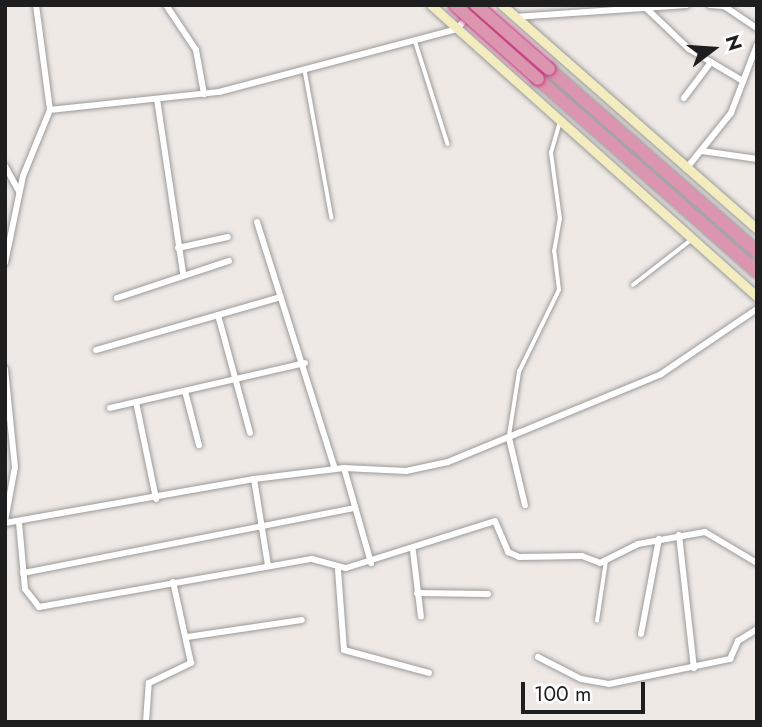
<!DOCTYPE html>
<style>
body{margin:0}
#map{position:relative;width:762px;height:727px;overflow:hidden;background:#eee9e5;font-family:Jost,sans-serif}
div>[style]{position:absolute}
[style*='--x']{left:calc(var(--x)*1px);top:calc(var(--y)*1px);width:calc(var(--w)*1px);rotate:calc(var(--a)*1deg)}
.roads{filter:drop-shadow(0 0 2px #9b9b9b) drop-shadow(0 0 2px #9b9b9b)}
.lane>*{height:3.5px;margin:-1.75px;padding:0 1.75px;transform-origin:1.75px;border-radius:1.75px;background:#fff}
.street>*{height:6px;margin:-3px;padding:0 3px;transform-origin:3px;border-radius:3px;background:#fff}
.secondary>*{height:9px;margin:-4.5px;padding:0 4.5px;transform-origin:4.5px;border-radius:4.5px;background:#f2ecbf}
.highway>*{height:12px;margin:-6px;padding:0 6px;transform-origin:6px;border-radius:6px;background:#dc95ae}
.bridges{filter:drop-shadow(0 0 2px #c53980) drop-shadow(0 0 2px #c53980)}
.highway-bridge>*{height:12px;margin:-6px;padding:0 6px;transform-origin:6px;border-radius:6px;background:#dc95ae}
span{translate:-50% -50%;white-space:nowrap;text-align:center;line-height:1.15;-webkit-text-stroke:5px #fff;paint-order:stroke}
.frame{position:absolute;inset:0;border:7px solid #1e1e1e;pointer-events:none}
.north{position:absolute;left:678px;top:14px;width:70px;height:70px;-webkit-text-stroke:5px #fff;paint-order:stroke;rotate:73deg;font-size:19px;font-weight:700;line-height:28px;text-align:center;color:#1e1e1e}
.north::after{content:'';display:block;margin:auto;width:24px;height:32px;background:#1e1e1e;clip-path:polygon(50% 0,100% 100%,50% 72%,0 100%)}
.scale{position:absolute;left:521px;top:682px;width:124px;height:32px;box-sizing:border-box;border:4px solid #1e1e1e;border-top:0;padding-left:9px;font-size:21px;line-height:24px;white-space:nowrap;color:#1e1e1e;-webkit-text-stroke:5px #fff;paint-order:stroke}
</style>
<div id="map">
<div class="roads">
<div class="lane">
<i style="--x:415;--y:40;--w:109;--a:72.4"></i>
<i style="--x:305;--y:70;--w:150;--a:79.7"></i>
<i style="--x:633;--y:285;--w:73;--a:-37.8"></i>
<i style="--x:509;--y:436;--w:65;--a:-81.1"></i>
<i style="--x:519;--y:372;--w:91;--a:-64"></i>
<i style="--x:559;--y:290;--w:38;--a:-97"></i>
<i style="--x:554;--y:252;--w:34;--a:-80"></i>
<i style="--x:560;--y:219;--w:67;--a:-97.8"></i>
<i style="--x:551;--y:153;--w:32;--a:-74"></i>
<i style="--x:597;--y:621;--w:61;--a:-81.5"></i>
</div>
<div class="street">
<i style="--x:36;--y:5;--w:106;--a:82.4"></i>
<i style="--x:166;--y:5;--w:54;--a:56.3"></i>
<i style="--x:196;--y:50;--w:45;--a:79.7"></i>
<i style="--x:710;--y:5;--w:14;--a:4"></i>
<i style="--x:724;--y:6;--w:40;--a:34"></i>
<i style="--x:645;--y:7;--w:61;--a:43.7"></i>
<i style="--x:689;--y:49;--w:63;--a:30.7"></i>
<i style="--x:515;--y:17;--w:172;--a:-4"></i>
<i style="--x:684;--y:98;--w:45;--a:-53.1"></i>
<i style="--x:157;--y:99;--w:176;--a:81.5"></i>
<i style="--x:702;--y:151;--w:56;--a:8.3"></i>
<i style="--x:5;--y:166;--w:29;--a:61"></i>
<i style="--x:686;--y:169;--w:72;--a:-51.2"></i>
<i style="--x:731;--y:113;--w:73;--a:-69.1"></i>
<i style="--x:257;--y:222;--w:259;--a:72.5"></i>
<i style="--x:178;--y:248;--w:51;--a:-12.4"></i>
<i style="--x:5;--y:263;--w:89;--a:-78.3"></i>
<i style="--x:23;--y:176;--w:71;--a:-67.8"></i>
<i style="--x:50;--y:110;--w:170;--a:-6.1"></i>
<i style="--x:219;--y:92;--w:246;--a:-14.8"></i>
<i style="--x:457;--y:29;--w:17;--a:-50"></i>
<i style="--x:117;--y:298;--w:118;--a:-18.3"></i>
<i style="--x:218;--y:315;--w:122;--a:74.8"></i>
<i style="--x:96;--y:350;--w:192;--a:-16"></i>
<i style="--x:5;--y:369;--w:99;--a:84.2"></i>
<i style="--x:15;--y:467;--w:55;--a:100.5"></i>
<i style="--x:185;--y:391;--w:56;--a:75.5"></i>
<i style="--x:136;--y:402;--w:99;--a:78.3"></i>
<i style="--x:110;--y:408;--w:200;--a:-13"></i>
<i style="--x:509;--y:438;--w:69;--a:76.6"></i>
<i style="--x:344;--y:468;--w:99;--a:74.1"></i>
<i style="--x:254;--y:479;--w:87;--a:80.8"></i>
<i style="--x:19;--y:522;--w:67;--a:84.9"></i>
<i style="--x:25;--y:589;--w:23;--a:52"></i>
<i style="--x:39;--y:607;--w:277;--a:-10"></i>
<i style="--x:312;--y:559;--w:35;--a:15"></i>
<i style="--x:346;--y:568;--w:156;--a:-17.5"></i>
<i style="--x:495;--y:521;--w:34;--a:67"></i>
<i style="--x:508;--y:552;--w:12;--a:24"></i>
<i style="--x:519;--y:557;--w:63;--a:-0.9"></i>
<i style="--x:582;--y:556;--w:19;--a:21"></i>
<i style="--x:600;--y:563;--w:42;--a:-26.6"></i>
<i style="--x:638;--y:544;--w:68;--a:-10.2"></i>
<i style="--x:705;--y:532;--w:61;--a:30.8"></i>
<i style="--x:5;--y:523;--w:253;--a:-10"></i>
<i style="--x:254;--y:479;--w:91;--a:-7"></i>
<i style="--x:344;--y:468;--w:62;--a:2.8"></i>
<i style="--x:406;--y:471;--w:43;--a:-12.1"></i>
<i style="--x:448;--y:462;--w:230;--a:-22.4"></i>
<i style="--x:661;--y:374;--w:116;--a:-34.1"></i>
<i style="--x:679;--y:535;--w:134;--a:83.6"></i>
<i style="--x:413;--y:551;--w:66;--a:83.1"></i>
<i style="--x:338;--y:570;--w:80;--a:85.7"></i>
<i style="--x:344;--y:650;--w:88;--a:15.1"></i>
<i style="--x:23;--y:573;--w:338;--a:-11.1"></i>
<i style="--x:417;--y:593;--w:71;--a:0.8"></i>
<i style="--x:641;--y:634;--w:97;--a:-79.3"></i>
<i style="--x:187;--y:637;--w:116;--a:-8.4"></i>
<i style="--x:538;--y:657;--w:48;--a:27.1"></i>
<i style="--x:581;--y:679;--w:28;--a:10"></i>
<i style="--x:609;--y:684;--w:124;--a:-11.7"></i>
<i style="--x:730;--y:659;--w:20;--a:-66"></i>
<i style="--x:738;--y:641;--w:22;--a:-32"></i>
<i style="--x:146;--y:722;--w:39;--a:-86"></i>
<i style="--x:149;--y:683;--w:47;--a:-25.5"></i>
<i style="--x:191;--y:663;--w:83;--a:-102.5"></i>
</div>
<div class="secondary">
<i style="--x:431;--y:5;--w:437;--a:41.8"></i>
<i style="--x:502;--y:5;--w:339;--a:41.3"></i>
</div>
<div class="highway">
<i style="--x:549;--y:69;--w:277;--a:41.3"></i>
<i style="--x:538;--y:79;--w:292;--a:41.4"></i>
</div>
</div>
<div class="bridges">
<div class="highway-bridge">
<i style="--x:455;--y:5;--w:111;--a:41.7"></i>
<i style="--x:476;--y:5;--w:97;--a:41.2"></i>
</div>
</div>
<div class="frame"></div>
<div class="north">N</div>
<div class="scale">100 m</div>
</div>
